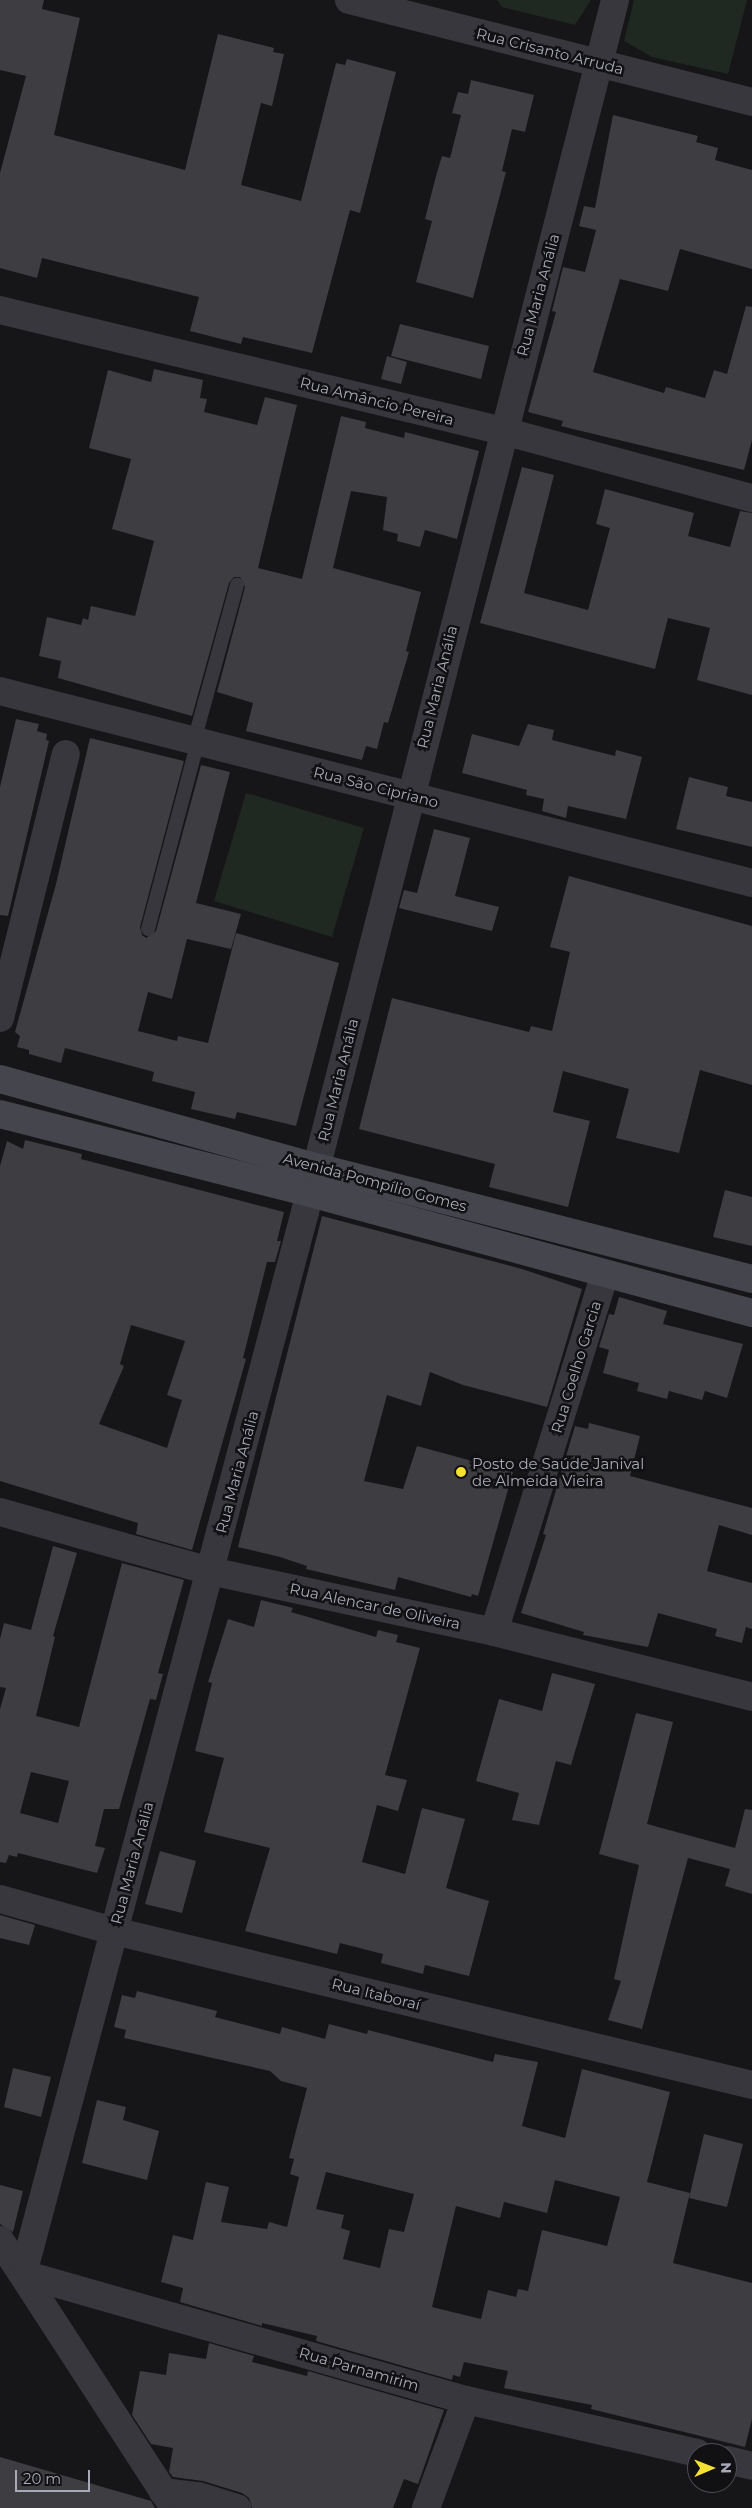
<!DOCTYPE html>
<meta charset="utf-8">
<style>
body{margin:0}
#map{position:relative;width:752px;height:2508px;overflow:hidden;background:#161618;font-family:Montserrat,sans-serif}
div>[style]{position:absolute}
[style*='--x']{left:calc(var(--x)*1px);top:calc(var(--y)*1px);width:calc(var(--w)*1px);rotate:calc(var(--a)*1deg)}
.green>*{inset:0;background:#202822}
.building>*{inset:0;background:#3d3d42}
.service>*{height:14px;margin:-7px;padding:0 7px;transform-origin:7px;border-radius:7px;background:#37373d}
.minor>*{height:28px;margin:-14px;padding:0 14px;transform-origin:14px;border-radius:14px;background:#37373d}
.tertiary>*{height:28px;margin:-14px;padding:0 14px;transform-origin:14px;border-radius:14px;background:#37373d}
.secondary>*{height:28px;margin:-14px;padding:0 14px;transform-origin:14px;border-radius:14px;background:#45454d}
.dots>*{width:14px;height:14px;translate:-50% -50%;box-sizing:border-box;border:2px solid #111113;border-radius:50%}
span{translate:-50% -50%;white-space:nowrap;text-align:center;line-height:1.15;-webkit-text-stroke:5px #111113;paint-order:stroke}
.street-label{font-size:15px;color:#a8a9b8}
.poi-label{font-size:15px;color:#a8a9b8}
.left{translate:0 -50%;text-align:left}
.north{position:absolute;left:687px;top:2443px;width:50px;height:50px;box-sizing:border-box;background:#111113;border:1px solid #4d4e55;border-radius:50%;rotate:89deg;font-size:14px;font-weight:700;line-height:20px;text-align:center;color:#a8a9b8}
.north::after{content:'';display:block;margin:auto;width:18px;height:22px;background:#f4e132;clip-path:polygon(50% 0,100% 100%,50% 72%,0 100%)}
.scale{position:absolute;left:15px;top:2470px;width:75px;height:22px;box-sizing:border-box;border:2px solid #a8a9b8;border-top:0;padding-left:6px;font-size:15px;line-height:18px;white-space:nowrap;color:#a8a9b8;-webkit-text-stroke:4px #111113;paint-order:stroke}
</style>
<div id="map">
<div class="green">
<i style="clip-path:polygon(497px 0,591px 0,575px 25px,502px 7px)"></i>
<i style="clip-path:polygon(634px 0,747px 0,728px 74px,652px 57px,624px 41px)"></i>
<i style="clip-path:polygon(246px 793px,364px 828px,332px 937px,214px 901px)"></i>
</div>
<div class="building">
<i style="clip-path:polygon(0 0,44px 0,42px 9px,80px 18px,54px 135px,185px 170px,218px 34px,274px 48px,273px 52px,284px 54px,272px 106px,261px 103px,241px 185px,301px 201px,336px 63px,345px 65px,347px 59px,396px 72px,360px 213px,350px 210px,312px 353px,243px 337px,241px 344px,190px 331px,199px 297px,42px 258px,37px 278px,0 268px,0 173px,26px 76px,0 70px)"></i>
<i style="clip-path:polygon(471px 80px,534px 95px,525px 132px,512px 129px,502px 171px,506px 172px,473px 298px,416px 282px,432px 221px,425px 219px,436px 176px,442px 156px,450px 158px,461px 115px,452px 113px,458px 92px,468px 94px)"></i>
<i style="clip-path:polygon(613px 115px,698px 136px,696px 142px,718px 148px,715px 160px,752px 170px,752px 269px,680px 249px,668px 291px,620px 279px,593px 372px,664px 393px,666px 387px,705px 398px,714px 370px,727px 374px,746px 306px,752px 307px,752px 440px,744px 470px,577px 430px,561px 426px,563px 421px,528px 412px,556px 312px,552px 311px,563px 267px,585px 272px,596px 230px,579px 226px,584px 206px,595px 208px)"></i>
<i style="clip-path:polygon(400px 324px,489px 346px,481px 379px,391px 356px)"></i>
<i style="clip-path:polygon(387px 356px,407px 362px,401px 384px,381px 379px)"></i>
<i style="clip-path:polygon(154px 369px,203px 380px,200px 398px,207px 399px,204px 412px,257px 425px,265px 397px,297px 405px,258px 568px,302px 579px,341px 416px,366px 422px,365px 428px,404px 438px,405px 432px,479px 451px,457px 539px,425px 530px,420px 547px,397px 541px,398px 534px,383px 530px,387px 497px,351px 491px,333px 568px,421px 592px,406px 651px,409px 652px,388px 723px,384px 722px,377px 749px,366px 746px,362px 760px,246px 731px,253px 703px,217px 692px,245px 587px,240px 577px,234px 577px,229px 583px,192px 716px,58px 678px,61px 661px,39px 656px,47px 617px,81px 625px,83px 618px,88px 620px,91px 606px,135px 616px,154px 541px,112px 529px,131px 459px,89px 448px,108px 370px,151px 382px)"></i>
<i style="clip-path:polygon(522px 467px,554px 475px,524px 593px,588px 610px,610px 528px,596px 524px,605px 489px,694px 513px,688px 536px,730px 547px,740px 511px,752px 513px,752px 695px,697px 680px,710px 628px,668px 618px,655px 669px,480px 623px)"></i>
<i style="clip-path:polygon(16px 719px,39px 724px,37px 731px,47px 734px,46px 740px,49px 741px,8px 916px,0 915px,0 787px)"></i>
<i style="clip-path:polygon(528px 724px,554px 730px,552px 740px,615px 756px,616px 750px,642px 757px,626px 819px,568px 806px,566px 818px,542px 811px,544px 799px,526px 795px,527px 790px,462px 773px,472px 734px,519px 746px)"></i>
<i style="clip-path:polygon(90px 738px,184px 761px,140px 927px,142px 935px,146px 938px,156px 931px,201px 765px,230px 772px,196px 903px,241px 914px,231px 949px,187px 939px,172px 999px,148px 992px,138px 1031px,177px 1041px,178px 1036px,208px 1043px,236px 933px,339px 963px,296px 1126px,237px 1112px,235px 1119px,191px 1109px,195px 1092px,152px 1081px,154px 1072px,65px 1048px,61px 1063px,29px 1054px,29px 1050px,17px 1047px,20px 1036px,15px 1032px,56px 884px)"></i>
<i style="clip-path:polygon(689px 777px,728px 787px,726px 796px,752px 802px,752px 847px,676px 829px)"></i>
<i style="clip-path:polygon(434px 829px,470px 838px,455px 896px,499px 907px,492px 931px,399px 908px,404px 890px,417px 893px)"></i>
<i style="clip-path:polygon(569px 876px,752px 926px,752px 1085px,700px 1070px,679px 1153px,616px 1138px,629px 1089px,563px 1071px,553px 1112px,590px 1121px,568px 1207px,489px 1187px,495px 1164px,359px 1129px,392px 998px,529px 1032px,531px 1026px,552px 1031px,570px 952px,550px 947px)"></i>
<i style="clip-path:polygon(evenodd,25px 1140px,82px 1154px,81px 1159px,284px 1212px,277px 1241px,281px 1241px,275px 1262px,267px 1262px,243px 1358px,246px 1359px,192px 1550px,136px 1534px,138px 1523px,0 1481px,0 1166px,7px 1141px,23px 1149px,25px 1140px,131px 1325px,185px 1341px,167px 1395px,182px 1400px,167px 1448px,99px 1424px,124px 1366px,120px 1364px,131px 1325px)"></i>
<i style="clip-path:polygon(725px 1190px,752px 1197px,752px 1246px,713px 1237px)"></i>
<i style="clip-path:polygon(322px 1216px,522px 1269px,582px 1289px,547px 1407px,463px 1385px,430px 1372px,421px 1406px,387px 1395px,364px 1481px,403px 1489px,417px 1446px,513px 1472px,478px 1596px,472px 1594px,471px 1597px,398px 1577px,395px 1590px,306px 1569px,307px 1566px,280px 1557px,238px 1547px)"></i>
<i style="clip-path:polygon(619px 1297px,667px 1311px,663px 1324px,743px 1344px,727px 1398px,705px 1391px,702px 1400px,669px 1391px,667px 1399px,637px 1391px,639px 1383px,603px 1373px,609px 1350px,599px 1347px,609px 1314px,614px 1315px)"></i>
<i style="clip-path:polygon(589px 1423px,640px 1436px,630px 1476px,752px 1508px,752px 1535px,719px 1525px,707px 1571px,752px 1583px,752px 1629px,746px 1627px,742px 1643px,715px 1636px,717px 1629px,658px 1613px,648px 1647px,583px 1635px,584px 1632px,521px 1613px,546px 1535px,543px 1534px,575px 1426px,588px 1429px)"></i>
<i style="clip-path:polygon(evenodd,53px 1546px,77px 1553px,53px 1636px,55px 1637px,36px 1716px,79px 1727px,122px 1563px,184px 1580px,158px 1673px,163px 1674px,156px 1700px,150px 1699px,119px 1809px,104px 1809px,95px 1846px,105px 1848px,97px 1873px,18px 1853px,17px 1857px,9px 1855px,6px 1863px,0 1862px,0 1709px,6px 1688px,0 1687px,0 1639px,4px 1623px,31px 1630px,53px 1546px,31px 1772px,69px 1781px,58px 1823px,20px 1813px,31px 1772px)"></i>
<i style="clip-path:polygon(261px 1600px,293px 1608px,291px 1612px,376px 1637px,378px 1630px,398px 1635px,396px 1642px,420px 1648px,385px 1775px,407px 1780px,398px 1811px,377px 1805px,362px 1862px,405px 1874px,422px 1808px,465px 1819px,446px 1888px,489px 1901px,469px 1976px,425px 1965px,423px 1974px,381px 1963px,383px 1954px,340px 1943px,337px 1954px,245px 1931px,270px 1848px,204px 1832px,224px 1758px,195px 1751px,212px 1683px,208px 1682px,228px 1619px,254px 1627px)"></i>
<i style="clip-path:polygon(552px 1673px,595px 1684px,571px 1765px,556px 1761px,539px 1825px,512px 1820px,519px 1793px,476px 1781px,499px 1699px,542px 1711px)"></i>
<i style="clip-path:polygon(636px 1713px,673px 1722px,647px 1824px,735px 1848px,745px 1809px,752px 1810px,752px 1894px,725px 1886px,730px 1869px,688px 1858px,642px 2029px,608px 2020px,621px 1981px,614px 1979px,639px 1865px,599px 1854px)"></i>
<i style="clip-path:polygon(160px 1851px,196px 1861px,182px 1913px,145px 1904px)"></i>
<i style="clip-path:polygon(0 1915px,35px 1925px,29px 1945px,0 1938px)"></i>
<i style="clip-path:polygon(evenodd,137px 1991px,217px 2011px,215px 2017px,280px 2034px,282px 2027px,325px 2039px,329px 2024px,367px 2034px,368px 2030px,493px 2062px,495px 2054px,538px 2062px,522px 2126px,565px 2138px,582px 2069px,670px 2092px,647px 2182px,690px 2193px,673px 2263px,752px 2283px,752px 2419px,745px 2447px,591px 2409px,592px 2405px,504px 2388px,508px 2371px,464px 2362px,460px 2377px,453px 2375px,452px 2380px,316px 2341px,317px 2336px,262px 2323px,262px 2326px,180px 2302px,183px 2288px,161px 2282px,173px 2235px,193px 2240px,206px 2182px,229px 2187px,221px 2222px,267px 2229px,269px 2222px,287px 2227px,299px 2177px,290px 2174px,294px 2159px,289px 2158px,307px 2088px,281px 2081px,270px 2071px,124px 2038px,126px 2030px,114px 2027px,122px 1995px,135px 1998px,137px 1991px,326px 2172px,414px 2194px,404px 2232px,389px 2229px,380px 2268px,343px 2259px,350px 2231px,341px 2228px,344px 2215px,316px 2209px,326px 2172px,137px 1991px,555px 2180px,620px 2197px,607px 2246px,542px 2230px,528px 2291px,518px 2289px,516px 2297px,488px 2290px,481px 2319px,432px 2307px,456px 2206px,500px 2218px,504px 2202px,547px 2213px,555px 2180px)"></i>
<i style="clip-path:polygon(13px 2068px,51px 2077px,41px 2117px,4px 2107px)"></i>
<i style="clip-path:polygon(97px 2100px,126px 2107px,123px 2120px,159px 2131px,147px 2180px,82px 2163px)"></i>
<i style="clip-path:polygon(704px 2134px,743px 2144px,727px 2207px,689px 2198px)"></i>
<i style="clip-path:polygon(0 2185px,23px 2191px,13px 2232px,0 2224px)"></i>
<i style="clip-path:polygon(209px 2343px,254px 2356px,252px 2362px,307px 2376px,308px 2371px,444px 2410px,418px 2484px,404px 2479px,393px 2508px,252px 2508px,249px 2498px,242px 2493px,203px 2481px,173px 2477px,169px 2472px,173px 2448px,151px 2444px,132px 2415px,140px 2371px,166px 2375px,169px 2353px,206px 2359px)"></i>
<i style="clip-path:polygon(0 2457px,151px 2501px,155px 2508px,0 2508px)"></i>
</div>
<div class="service">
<i style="--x:194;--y:741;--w:162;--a:-74.6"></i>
<i style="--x:148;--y:929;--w:195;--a:-75.1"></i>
</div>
<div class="minor">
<i style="--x:349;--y:0;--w:416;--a:14.2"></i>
<i style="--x:0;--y:691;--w:776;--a:14.32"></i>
<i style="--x:0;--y:1018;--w:272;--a:-76"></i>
<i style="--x:0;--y:1512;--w:218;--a:15.7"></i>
<i style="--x:210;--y:1571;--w:290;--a:12.1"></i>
<i style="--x:494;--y:1632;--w:266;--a:14.1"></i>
<i style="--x:494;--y:1632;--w:375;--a:-72.8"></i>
<i style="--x:0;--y:1899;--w:118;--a:15.7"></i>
<i style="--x:114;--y:1931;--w:656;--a:13.57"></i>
<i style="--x:0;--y:2240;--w:320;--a:57"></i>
<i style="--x:23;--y:2274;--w:1099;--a:-75.13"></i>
<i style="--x:305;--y:1212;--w:1251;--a:-75.65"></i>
<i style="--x:23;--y:2274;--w:461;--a:15.9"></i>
<i style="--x:466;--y:2400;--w:237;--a:12.9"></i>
<i style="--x:727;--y:2460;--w:26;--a:13"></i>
<i style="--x:163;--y:2492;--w:35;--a:7"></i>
<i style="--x:198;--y:2496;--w:41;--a:17.1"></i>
<i style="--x:426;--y:2508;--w:115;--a:-69.7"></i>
</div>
<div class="tertiary">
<i style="--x:0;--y:310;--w:517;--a:13.53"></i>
<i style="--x:503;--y:431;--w:258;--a:15.1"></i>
</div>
<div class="secondary">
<i style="--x:0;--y:1079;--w:328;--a:15.6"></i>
<i style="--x:316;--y:1167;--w:450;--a:14.4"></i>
<i style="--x:0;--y:1114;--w:320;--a:14.3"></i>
<i style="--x:310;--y:1193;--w:458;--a:15.2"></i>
</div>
<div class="dots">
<i style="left:461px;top:1472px;background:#f4e132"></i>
</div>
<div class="street-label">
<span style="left:550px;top:51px;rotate:14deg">Rua Crisanto Arruda</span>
<span style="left:538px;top:295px;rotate:-75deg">Rua Maria Anália</span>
<span style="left:377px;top:401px;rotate:14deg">Rua Amâncio Pereira</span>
<span style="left:437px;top:687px;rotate:-76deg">Rua Maria Anália</span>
<span style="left:376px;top:787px;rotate:14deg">Rua São Cipriano</span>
<span style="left:338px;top:1080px;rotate:-76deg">Rua Maria Anália</span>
<span style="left:375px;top:1182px;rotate:15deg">Avenida Pompílio Gomes</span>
<span style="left:576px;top:1367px;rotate:-73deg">Rua Coelho Garcia</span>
<span style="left:237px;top:1472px;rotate:-75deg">Rua Maria Anália</span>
<span style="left:375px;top:1606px;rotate:12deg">Rua Alencar de Oliveira</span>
<span style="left:132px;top:1863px;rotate:-75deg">Rua Maria Anália</span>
<span style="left:376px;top:1994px;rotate:14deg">Rua Itaboraí</span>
<span style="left:359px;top:2369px;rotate:16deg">Rua Parnamirim</span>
</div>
<div class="poi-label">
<span class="left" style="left:472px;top:1472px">Posto de Saúde Janival<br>de Almeida Vieira</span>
</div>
<div class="north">N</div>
<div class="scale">20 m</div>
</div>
